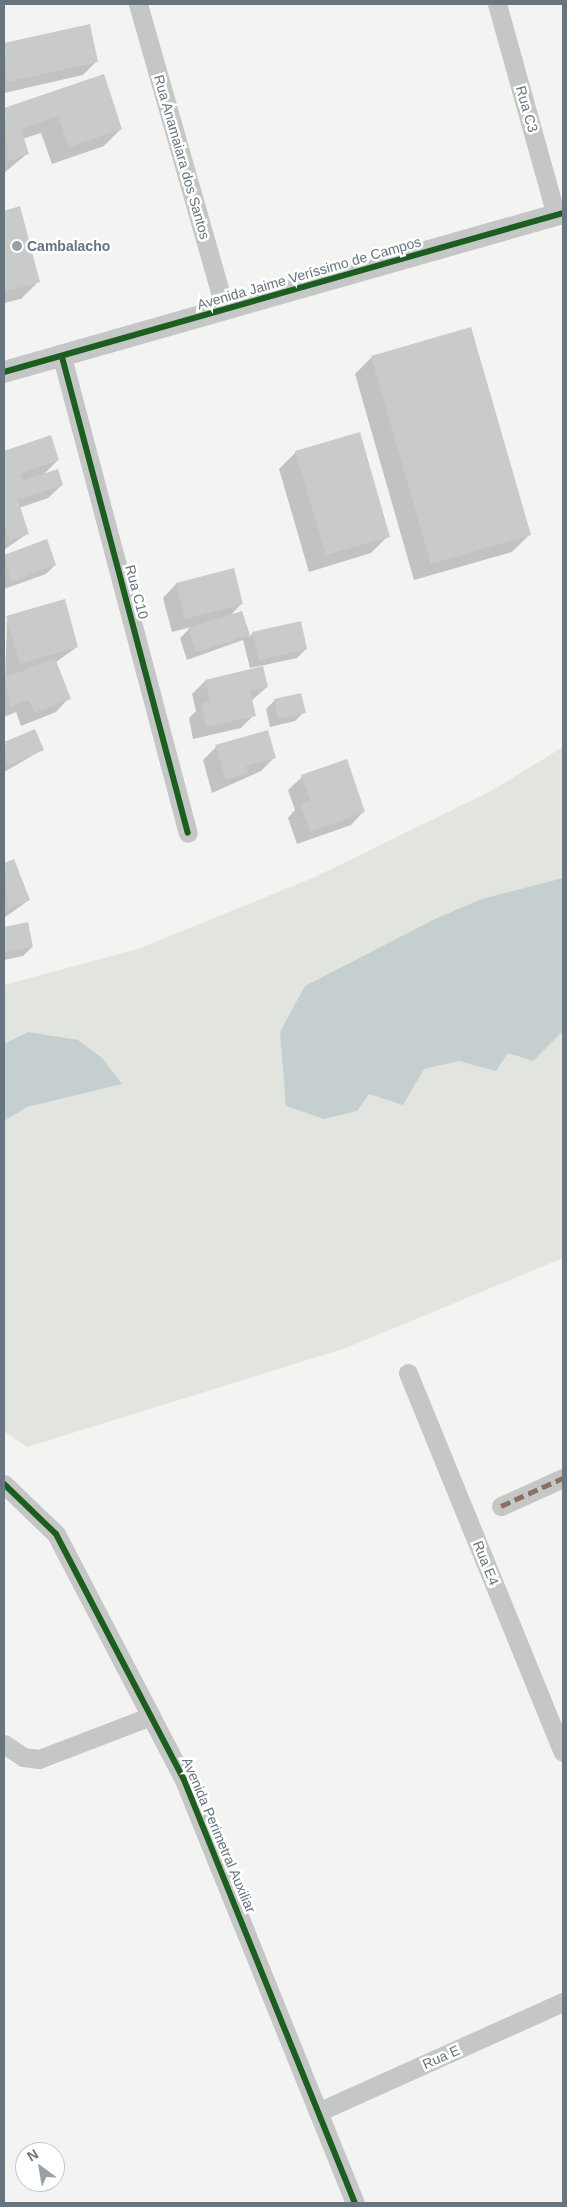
<!DOCTYPE html>
<meta charset="utf-8">
<style>
body{margin:0}
#map{position:relative;width:567px;height:2207px;overflow:hidden;background:#f3f3f1;font-family:Helvetica,sans-serif}
div>[style]{position:absolute}
[style*='--x']{left:calc(var(--x)*1px);top:calc(var(--y)*1px);width:calc(var(--w)*1px);rotate:calc(var(--a)*1deg)}
.green>*{inset:0;background:#e2e4df}
.water>*{inset:0;background:#c5cfcf}
.shadow>*{inset:0;background:#0003}
.building>*{inset:0;background:#c9caca}
.minor>*{height:19px;margin:-9.5px;padding:0 9.5px;transform-origin:9.5px;border-radius:9.5px;background:#c5c7c7}
.tertiary>*{height:22px;margin:-11px;padding:0 11px;transform-origin:11px;border-radius:11px;background:#c5c7c7}
.quiet>*{height:5px;margin-top:-2.5px;transform-origin:0;background:repeating-linear-gradient(90deg,#8d6e63 0 10px,transparent 0 15px)}
.cycleway>*{height:6px;margin:-3px;padding:0 3px;transform-origin:3px;border-radius:3px;background:#1b5e20}
.dots>*{width:14px;height:14px;translate:-50% -50%;box-sizing:border-box;border:2px solid #fff;border-radius:50%}
span{translate:-50% -50%;white-space:nowrap;text-align:center;line-height:1.15;-webkit-text-stroke:5px #fff;paint-order:stroke}
.street-label{font-size:14px;color:#66757f}
.poi-label{font-size:14px;color:#66757f;font-weight:700}
.left{translate:0 -50%;text-align:left}
.frame{position:absolute;inset:0;border:5px solid #66757f;pointer-events:none}
.north{position:absolute;left:15px;top:2142px;width:50px;height:50px;box-sizing:border-box;background:#fff;border:1px solid #c2c8cc;border-radius:50%;rotate:328deg;font-size:14px;font-weight:700;line-height:20px;text-align:center;color:#66757f}
.north::after{content:'';display:block;margin:auto;width:18px;height:22px;background:#97a1a7;clip-path:polygon(50% 0,100% 100%,50% 72%,0 100%)}
</style>
<div id="map">
<div class="green">
<i style="clip-path:polygon(563px 747px,563px 1258px,346px 1348px,27px 1447px,4px 1431px,4px 985px,138px 949px,315px 877px,491px 791px)"></i>
</div>
<div class="water">
<i style="clip-path:polygon(563px 878px,563px 1031px,533px 1061px,508px 1053px,496px 1071px,459px 1061px,424px 1069px,403px 1105px,369px 1094px,357px 1111px,324px 1119px,286px 1106px,280px 1032px,305px 986px,437px 918px,482px 899px)"></i>
<i style="clip-path:polygon(28px 1032px,78px 1040px,102px 1058px,122px 1084px,27px 1107px,4px 1121px,4px 1044px)"></i>
</div>
<div class="shadow">
<i style="clip-path:polygon(89px 26px,96px 62px,83px 75px,4px 93px,4px 45px)"></i>
<i style="clip-path:polygon(103px 75px,121px 129px,104px 146px,52px 164px,41px 133px,22px 139px,27px 154px,4px 173px,4px 109px)"></i>
<i style="clip-path:polygon(19px 208px,38px 282px,21px 299px,4px 303px,4px 212px)"></i>
<i style="clip-path:polygon(372px 357px,529px 535px,512px 552px,414px 580px,355px 374px)"></i>
<i style="clip-path:polygon(50px 437px,58px 460px,43px 475px,62px 485px,48px 498px,19px 508px,28px 533px,4px 550px,4px 452px)"></i>
<i style="clip-path:polygon(296px 452px,388px 536px,371px 553px,309px 572px,279px 469px)"></i>
<i style="clip-path:polygon(46px 541px,55px 565px,46px 574px,4px 589px,4px 556px)"></i>
<i style="clip-path:polygon(233px 569px,242px 603px,229px 617px,242px 613px,249px 637px,253px 633px,306px 649px,297px 658px,250px 668px,243px 640px,187px 660px,180px 638px,191px 627px,172px 632px,163px 598px,176px 584px)"></i>
<i style="clip-path:polygon(7px 617px,77px 647px,56px 662px,69px 698px,56px 712px,21px 726px,16px 712px,4px 717px)"></i>
<i style="clip-path:polygon(262px 668px,267px 687px,251px 701px,254px 715px,241px 728px,193px 739px,189px 718px,196px 711px,192px 694px,205px 681px)"></i>
<i style="clip-path:polygon(275px 700px,304px 712px,295px 721px,270px 727px,266px 709px)"></i>
<i style="clip-path:polygon(34px 731px,42px 750px,4px 772px,4px 743px)"></i>
<i style="clip-path:polygon(216px 747px,275px 757px,261px 771px,212px 793px,203px 760px)"></i>
<i style="clip-path:polygon(346px 761px,364px 811px,351px 825px,297px 844px,288px 818px,295px 810px,288px 790px,302px 777px)"></i>
<i style="clip-path:polygon(14px 860px,29px 900px,4px 918px,4px 864px)"></i>
<i style="clip-path:polygon(28px 924px,32px 947px,23px 956px,4px 960px,4px 929px)"></i>
</div>
<div class="building">
<i style="clip-path:polygon(90px 24px,98px 62px,7px 82px,4px 43px)"></i>
<i style="clip-path:polygon(104px 74px,122px 129px,69px 147px,58px 116px,21px 129px,29px 154px,8px 161px,4px 108px)"></i>
<i style="clip-path:polygon(20px 206px,40px 282px,4px 292px,4px 211px)"></i>
<i style="clip-path:polygon(471px 327px,531px 535px,431px 564px,371px 356px)"></i>
<i style="clip-path:polygon(360px 432px,390px 537px,326px 555px,295px 451px)"></i>
<i style="clip-path:polygon(51px 435px,59px 460px,20px 474px,22px 481px,58px 469px,63px 485px,18px 500px,29px 534px,9px 541px,4px 525px,4px 451px)"></i>
<i style="clip-path:polygon(47px 539px,56px 565px,11px 582px,4px 555px)"></i>
<i style="clip-path:polygon(234px 568px,243px 604px,185px 619px,176px 583px)"></i>
<i style="clip-path:polygon(65px 599px,78px 647px,20px 664px,6px 616px)"></i>
<i style="clip-path:polygon(242px 611px,250px 635px,196px 652px,188px 628px)"></i>
<i style="clip-path:polygon(301px 621px,307px 649px,259px 660px,252px 632px)"></i>
<i style="clip-path:polygon(55px 658px,71px 699px,34px 713px,29px 700px,10px 707px,4px 678px)"></i>
<i style="clip-path:polygon(263px 666px,268px 687px,250px 691px,256px 716px,206px 727px,201px 704px,210px 701px,205px 680px)"></i>
<i style="clip-path:polygon(301px 693px,306px 713px,278px 719px,274px 699px)"></i>
<i style="clip-path:polygon(35px 729px,44px 750px,7px 766px,4px 742px)"></i>
<i style="clip-path:polygon(268px 730px,276px 758px,246px 766px,248px 773px,226px 780px,215px 745px)"></i>
<i style="clip-path:polygon(347px 759px,365px 812px,310px 832px,300px 804px,310px 800px,301px 775px)"></i>
<i style="clip-path:polygon(14px 859px,30px 900px,8px 909px,4px 863px)"></i>
<i style="clip-path:polygon(28px 922px,33px 947px,4px 953px,4px 927px)"></i>
</div>
<div class="minor">
<i style="--x:138;--y:4;--w:317;--a:74.1"></i>
<i style="--x:497;--y:4;--w:219;--a:74.4"></i>
<i style="--x:62;--y:357;--w:492;--a:75.2"></i>
<i style="--x:408;--y:1373;--w:409;--a:67.8"></i>
<i style="--x:4;--y:1484;--w:72;--a:43.9"></i>
<i style="--x:56;--y:1534;--w:277;--a:62.5"></i>
<i style="--x:184;--y:1780;--w:456;--a:68"></i>
<i style="--x:501;--y:1506;--w:68;--a:-24.3"></i>
<i style="--x:4;--y:1744;--w:23;--a:34"></i>
<i style="--x:23;--y:1757;--w:16;--a:7"></i>
<i style="--x:39;--y:1759;--w:120;--a:-21"></i>
<i style="--x:318;--y:2112;--w:269;--a:-24.2"></i>
</div>
<div class="tertiary">
<i style="--x:4;--y:372;--w:581;--a:-15.88"></i>
</div>
<div class="quiet">
<i style="--x:501;--y:1506;--w:68;--a:-24.3"></i>
</div>
<div class="cycleway">
<i style="--x:62;--y:357;--w:492;--a:75.2"></i>
<i style="--x:4;--y:372;--w:581;--a:-15.88"></i>
<i style="--x:4;--y:1484;--w:72;--a:43.9"></i>
<i style="--x:56;--y:1534;--w:277;--a:62.5"></i>
<i style="--x:184;--y:1780;--w:456;--a:68"></i>
</div>
<div class="dots">
<i style="left:17px;top:246px;background:#97a1a7"></i>
</div>
<div class="street-label">
<span style="left:527px;top:109px;rotate:74deg">Rua C3</span>
<span style="left:182px;top:157px;rotate:74deg">Rua Anamaiara dos Santos</span>
<span style="left:309px;top:273px;rotate:-16deg">Avenida Jaime Veríssimo de Campos</span>
<span style="left:137px;top:592px;rotate:75deg">Rua C10</span>
<span style="left:486px;top:1563px;rotate:68deg">Rua E4</span>
<span style="left:219px;top:1835px;rotate:67deg">Avenida Perimetral Auxiliar</span>
<span style="left:441px;top:2057px;rotate:-24deg">Rua E</span>
</div>
<div class="poi-label">
<span class="left" style="left:27px;top:246px">Cambalacho</span>
</div>
<div class="frame"></div>
<div class="north">N</div>
</div>
